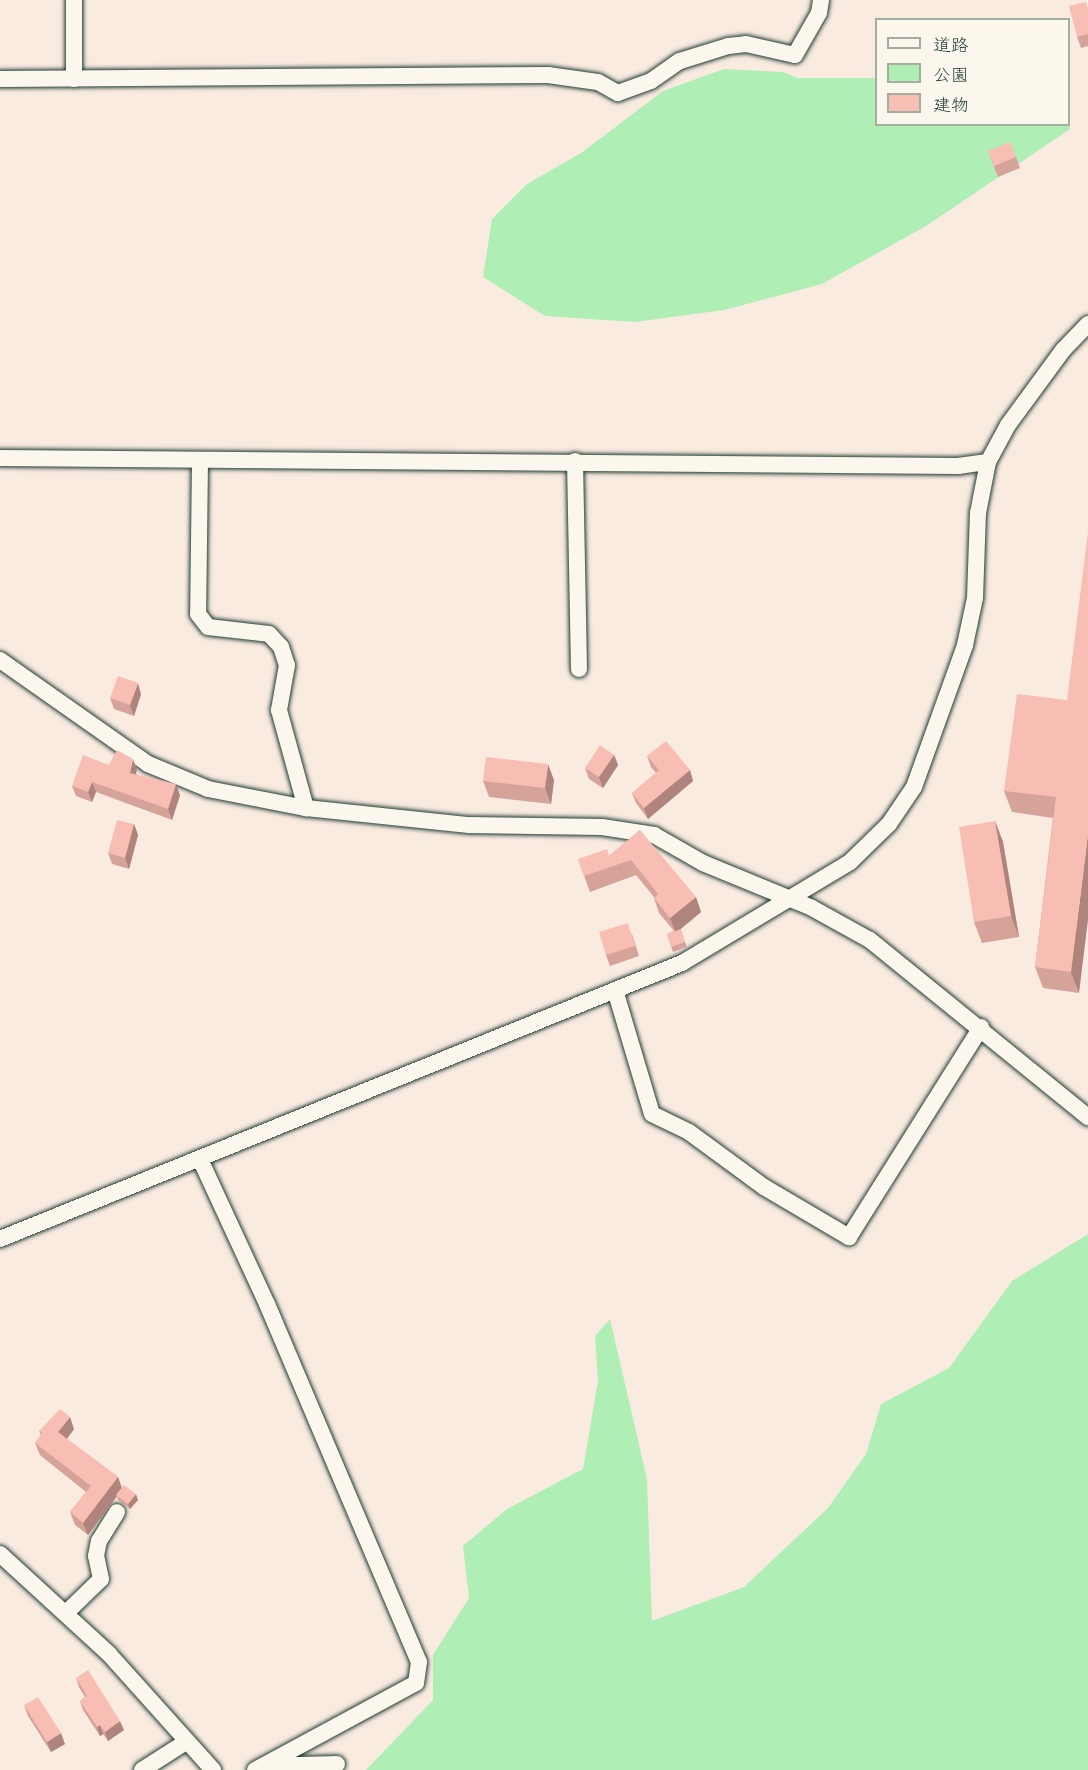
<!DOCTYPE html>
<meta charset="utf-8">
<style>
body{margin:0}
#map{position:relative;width:1088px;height:1770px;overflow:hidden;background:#faebe1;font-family:"Playpen Sans","Klee One",sans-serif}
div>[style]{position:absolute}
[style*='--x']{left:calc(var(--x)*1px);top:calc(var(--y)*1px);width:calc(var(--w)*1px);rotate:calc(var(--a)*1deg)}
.green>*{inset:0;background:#afeeb5}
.roads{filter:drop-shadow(0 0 2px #1f3d34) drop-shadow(0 0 2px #1f3d34)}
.minor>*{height:16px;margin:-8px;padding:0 8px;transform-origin:8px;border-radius:8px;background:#fbf7ec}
.wall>*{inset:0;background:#d5a39a}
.shaded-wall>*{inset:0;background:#ae847d}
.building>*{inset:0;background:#f8bdb3}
span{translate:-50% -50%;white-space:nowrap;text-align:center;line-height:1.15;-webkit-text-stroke:4.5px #fbf7ec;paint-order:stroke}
.legend{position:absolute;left:875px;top:18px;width:195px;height:108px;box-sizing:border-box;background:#fbf7ec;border:2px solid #a3ada2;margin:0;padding:8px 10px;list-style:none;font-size:18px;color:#1f3d34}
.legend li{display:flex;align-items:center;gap:12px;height:30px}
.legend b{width:30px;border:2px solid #a3ada2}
</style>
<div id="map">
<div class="green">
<i style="clip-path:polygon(724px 69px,783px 72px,797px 78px,876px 78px,876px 124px,1068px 124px,1069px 113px,1070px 129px,926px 226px,822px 284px,724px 310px,635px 322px,545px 316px,483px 277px,492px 219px,527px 184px,581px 153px,663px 91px)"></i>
<i style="clip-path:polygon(1088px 1234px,1088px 1770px,366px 1770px,433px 1700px,433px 1655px,469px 1598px,463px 1546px,507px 1509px,583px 1469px,598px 1381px,595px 1336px,610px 1319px,647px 1479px,652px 1621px,744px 1587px,828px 1508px,866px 1454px,881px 1404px,949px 1368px,1012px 1281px)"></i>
</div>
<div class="roads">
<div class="minor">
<i style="--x:0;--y:79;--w:548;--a:-0.42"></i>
<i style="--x:548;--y:75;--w:50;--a:8"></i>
<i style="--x:598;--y:82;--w:23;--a:29"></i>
<i style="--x:618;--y:93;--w:35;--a:-20"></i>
<i style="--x:651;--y:81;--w:35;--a:-35"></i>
<i style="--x:680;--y:61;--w:50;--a:-17.4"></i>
<i style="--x:728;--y:46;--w:18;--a:-6"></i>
<i style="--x:746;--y:44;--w:50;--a:12.7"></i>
<i style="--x:795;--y:55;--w:48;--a:-60.3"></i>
<i style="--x:819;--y:13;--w:13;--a:-81"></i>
<i style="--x:74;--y:79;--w:79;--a:-90"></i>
<i style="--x:0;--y:458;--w:958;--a:0.48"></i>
<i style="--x:958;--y:466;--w:30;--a:-8"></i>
<i style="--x:200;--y:461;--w:153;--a:90.7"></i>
<i style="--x:198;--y:614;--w:16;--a:52"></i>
<i style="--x:208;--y:627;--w:61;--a:6.5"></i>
<i style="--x:269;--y:634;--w:18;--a:47"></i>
<i style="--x:281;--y:647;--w:19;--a:72"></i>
<i style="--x:287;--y:665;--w:46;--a:100.1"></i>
<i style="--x:279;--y:710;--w:102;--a:74.6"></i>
<i style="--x:575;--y:461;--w:208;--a:88.9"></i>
<i style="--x:0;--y:660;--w:181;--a:35.1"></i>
<i style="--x:148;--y:764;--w:65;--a:22.6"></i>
<i style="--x:208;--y:789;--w:100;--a:11"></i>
<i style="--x:306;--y:808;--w:164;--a:6"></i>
<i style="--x:469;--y:825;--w:133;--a:0.9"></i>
<i style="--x:602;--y:827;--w:53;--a:8.7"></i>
<i style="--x:654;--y:835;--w:56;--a:29.7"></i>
<i style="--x:703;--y:863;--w:118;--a:22.4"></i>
<i style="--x:812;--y:908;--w:66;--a:28.9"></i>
<i style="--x:870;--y:940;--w:281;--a:39.1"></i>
<i style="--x:615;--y:990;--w:129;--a:73.4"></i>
<i style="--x:652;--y:1114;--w:41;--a:25.9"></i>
<i style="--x:689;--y:1132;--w:93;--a:36.3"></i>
<i style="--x:764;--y:1187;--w:99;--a:30.5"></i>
<i style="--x:849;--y:1237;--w:248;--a:-57.8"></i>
<i style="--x:200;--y:1159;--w:160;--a:65.2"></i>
<i style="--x:267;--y:1304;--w:389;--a:67"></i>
<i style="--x:419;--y:1662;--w:21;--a:98"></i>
<i style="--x:416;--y:1683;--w:183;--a:151.6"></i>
<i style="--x:0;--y:1239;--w:736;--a:-22.03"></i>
<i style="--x:682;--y:963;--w:196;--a:-31"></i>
<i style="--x:850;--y:862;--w:54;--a:-44.3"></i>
<i style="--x:889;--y:824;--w:45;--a:-56"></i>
<i style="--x:914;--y:787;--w:151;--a:-70.2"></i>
<i style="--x:965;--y:645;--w:48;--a:-78"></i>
<i style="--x:975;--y:598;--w:85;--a:-88"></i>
<i style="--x:978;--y:513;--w:52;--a:-78.9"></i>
<i style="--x:988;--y:462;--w:42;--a:-61.6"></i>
<i style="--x:1008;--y:425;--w:93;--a:-53.7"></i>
<i style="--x:1063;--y:350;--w:36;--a:-46"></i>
<i style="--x:0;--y:1554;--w:148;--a:42.5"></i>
<i style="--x:109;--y:1654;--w:156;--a:48.1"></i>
<i style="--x:67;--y:1612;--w:47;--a:-44.1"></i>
<i style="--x:101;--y:1579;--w:24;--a:-102"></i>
<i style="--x:96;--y:1556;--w:15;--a:-79"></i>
<i style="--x:99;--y:1541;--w:34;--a:-58"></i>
<i style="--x:263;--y:1766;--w:74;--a:-1.5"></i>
<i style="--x:142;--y:1770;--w:52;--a:-32.5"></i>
</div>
</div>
<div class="wall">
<i style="clip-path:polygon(1088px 8px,1088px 46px,1081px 48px,1077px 37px)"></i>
<i style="clip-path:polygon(988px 151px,1016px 157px,1020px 168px,998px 177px)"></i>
<i style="clip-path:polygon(141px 694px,134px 716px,114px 709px,110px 698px)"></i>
<i style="clip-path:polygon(1067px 700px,1079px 993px,1043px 988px,1035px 967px,1053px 818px,1012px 812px,1004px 791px)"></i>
<i style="clip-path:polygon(614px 755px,618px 765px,603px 788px,589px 779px,585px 768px)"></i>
<i style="clip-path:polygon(647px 756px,690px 770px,693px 781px,648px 819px,636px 803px,632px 793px,656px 773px,651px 767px)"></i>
<i style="clip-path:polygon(109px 765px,137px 769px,136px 774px,180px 795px,172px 820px,96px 792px,92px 802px,76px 796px,72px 786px)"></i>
<i style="clip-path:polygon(554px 780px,551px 804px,489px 797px,483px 781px)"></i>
<i style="clip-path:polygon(995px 821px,1003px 842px,1019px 937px,982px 943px,974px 922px)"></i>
<i style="clip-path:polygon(134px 824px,138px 835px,129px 869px,112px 864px,108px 853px)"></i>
<i style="clip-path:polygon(640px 830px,701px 912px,680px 929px,687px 947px,673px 952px,667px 934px,674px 931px,659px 913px,654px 898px,654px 897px,636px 875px,590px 892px,578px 859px,609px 856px)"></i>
<i style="clip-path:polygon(632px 934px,639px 956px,610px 966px,606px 955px)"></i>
<i style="clip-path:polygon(74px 1429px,67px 1439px,118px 1477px,122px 1488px,138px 1500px,130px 1509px,118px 1500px,117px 1496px,88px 1535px,75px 1525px,70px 1512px,86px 1492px,40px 1455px,35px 1443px,41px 1435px,39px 1431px)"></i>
<i style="clip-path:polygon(76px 1678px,124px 1730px,108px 1741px,103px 1734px,100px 1736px,83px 1710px,80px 1701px,85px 1697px,79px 1687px)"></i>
<i style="clip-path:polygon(24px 1705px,65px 1744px,51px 1752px,28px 1716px)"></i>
</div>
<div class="shaded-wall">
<i style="clip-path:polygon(138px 683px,141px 694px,134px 716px,130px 705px)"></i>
<i style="clip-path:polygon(614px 755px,618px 765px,603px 788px,599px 777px)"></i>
<i style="clip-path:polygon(133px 759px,137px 769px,134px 783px,130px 773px)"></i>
<i style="clip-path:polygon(548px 764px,554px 780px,551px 804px,545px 788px)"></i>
<i style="clip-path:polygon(690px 770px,693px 781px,648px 819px,644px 808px)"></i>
<i style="clip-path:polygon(92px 782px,96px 792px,92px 802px,88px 792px)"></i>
<i style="clip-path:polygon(176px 784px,180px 795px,172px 820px,168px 809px)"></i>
<i style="clip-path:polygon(995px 821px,1003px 842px,1019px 937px,1011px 916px)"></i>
<i style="clip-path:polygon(134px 824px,138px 835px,129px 869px,125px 858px)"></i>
<i style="clip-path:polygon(1088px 834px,1088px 920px,1079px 993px,1071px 972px)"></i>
<i style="clip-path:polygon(696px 897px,701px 912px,676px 933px,670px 918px)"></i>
<i style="clip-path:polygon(70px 1417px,74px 1429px,62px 1445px,58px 1432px)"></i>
<i style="clip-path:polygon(118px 1477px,122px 1489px,116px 1495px,117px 1496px,88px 1535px,83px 1523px)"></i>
<i style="clip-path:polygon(136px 1494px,138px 1500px,130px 1509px,128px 1504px)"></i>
<i style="clip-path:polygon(120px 1721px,124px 1730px,108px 1741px,105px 1732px)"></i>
<i style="clip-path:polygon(100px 1725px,103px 1734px,100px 1736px,97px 1727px)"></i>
<i style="clip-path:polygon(61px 1733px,65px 1744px,51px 1752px,47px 1742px)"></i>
</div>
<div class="building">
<i style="clip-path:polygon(1086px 2px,1088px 10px,1088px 34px,1077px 37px,1069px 6px)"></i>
<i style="clip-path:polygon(1010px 142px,1016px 157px,994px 166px,988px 151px)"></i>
<i style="clip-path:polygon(1088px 532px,1088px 834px,1071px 972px,1035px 967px,1056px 797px,1004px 791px,1017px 694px,1067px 700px)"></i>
<i style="clip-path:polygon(118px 676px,138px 683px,130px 705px,110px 698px)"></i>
<i style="clip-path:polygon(666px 741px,690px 770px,644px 808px,632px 793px,659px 770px,647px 756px)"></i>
<i style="clip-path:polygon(600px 745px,614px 755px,599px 777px,585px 768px)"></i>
<i style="clip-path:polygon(117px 750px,133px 759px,130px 773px,176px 784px,168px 809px,92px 782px,88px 792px,72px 786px,83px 755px,109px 765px)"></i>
<i style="clip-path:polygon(486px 757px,548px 764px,545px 788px,483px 781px)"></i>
<i style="clip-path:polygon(117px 820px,134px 824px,125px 858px,108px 853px)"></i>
<i style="clip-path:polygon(995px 821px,1011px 916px,974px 922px,959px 827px)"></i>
<i style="clip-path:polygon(640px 830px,696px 897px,670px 918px,654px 898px,658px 894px,631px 860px,584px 876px,578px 859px,607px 849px,609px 856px)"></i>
<i style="clip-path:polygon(628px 923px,635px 946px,606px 955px,599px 932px)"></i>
<i style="clip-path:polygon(681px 929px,685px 942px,671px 947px,667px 934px)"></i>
<i style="clip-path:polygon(60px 1409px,70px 1417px,58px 1432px,118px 1477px,83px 1523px,70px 1512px,91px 1486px,35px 1443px,42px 1433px,39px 1431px)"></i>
<i style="clip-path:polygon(124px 1485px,136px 1494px,128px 1504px,116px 1495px)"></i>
<i style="clip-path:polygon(88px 1670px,120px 1721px,105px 1732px,100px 1725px,97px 1727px,80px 1701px,87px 1696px,76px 1678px)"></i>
<i style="clip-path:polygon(38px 1697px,61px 1733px,47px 1742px,24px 1705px)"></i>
</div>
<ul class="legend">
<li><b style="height:8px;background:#fbf7ec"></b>道路</li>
<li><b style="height:16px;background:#afeeb5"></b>公園</li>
<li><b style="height:16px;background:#f8bdb3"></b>建物</li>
</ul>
</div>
